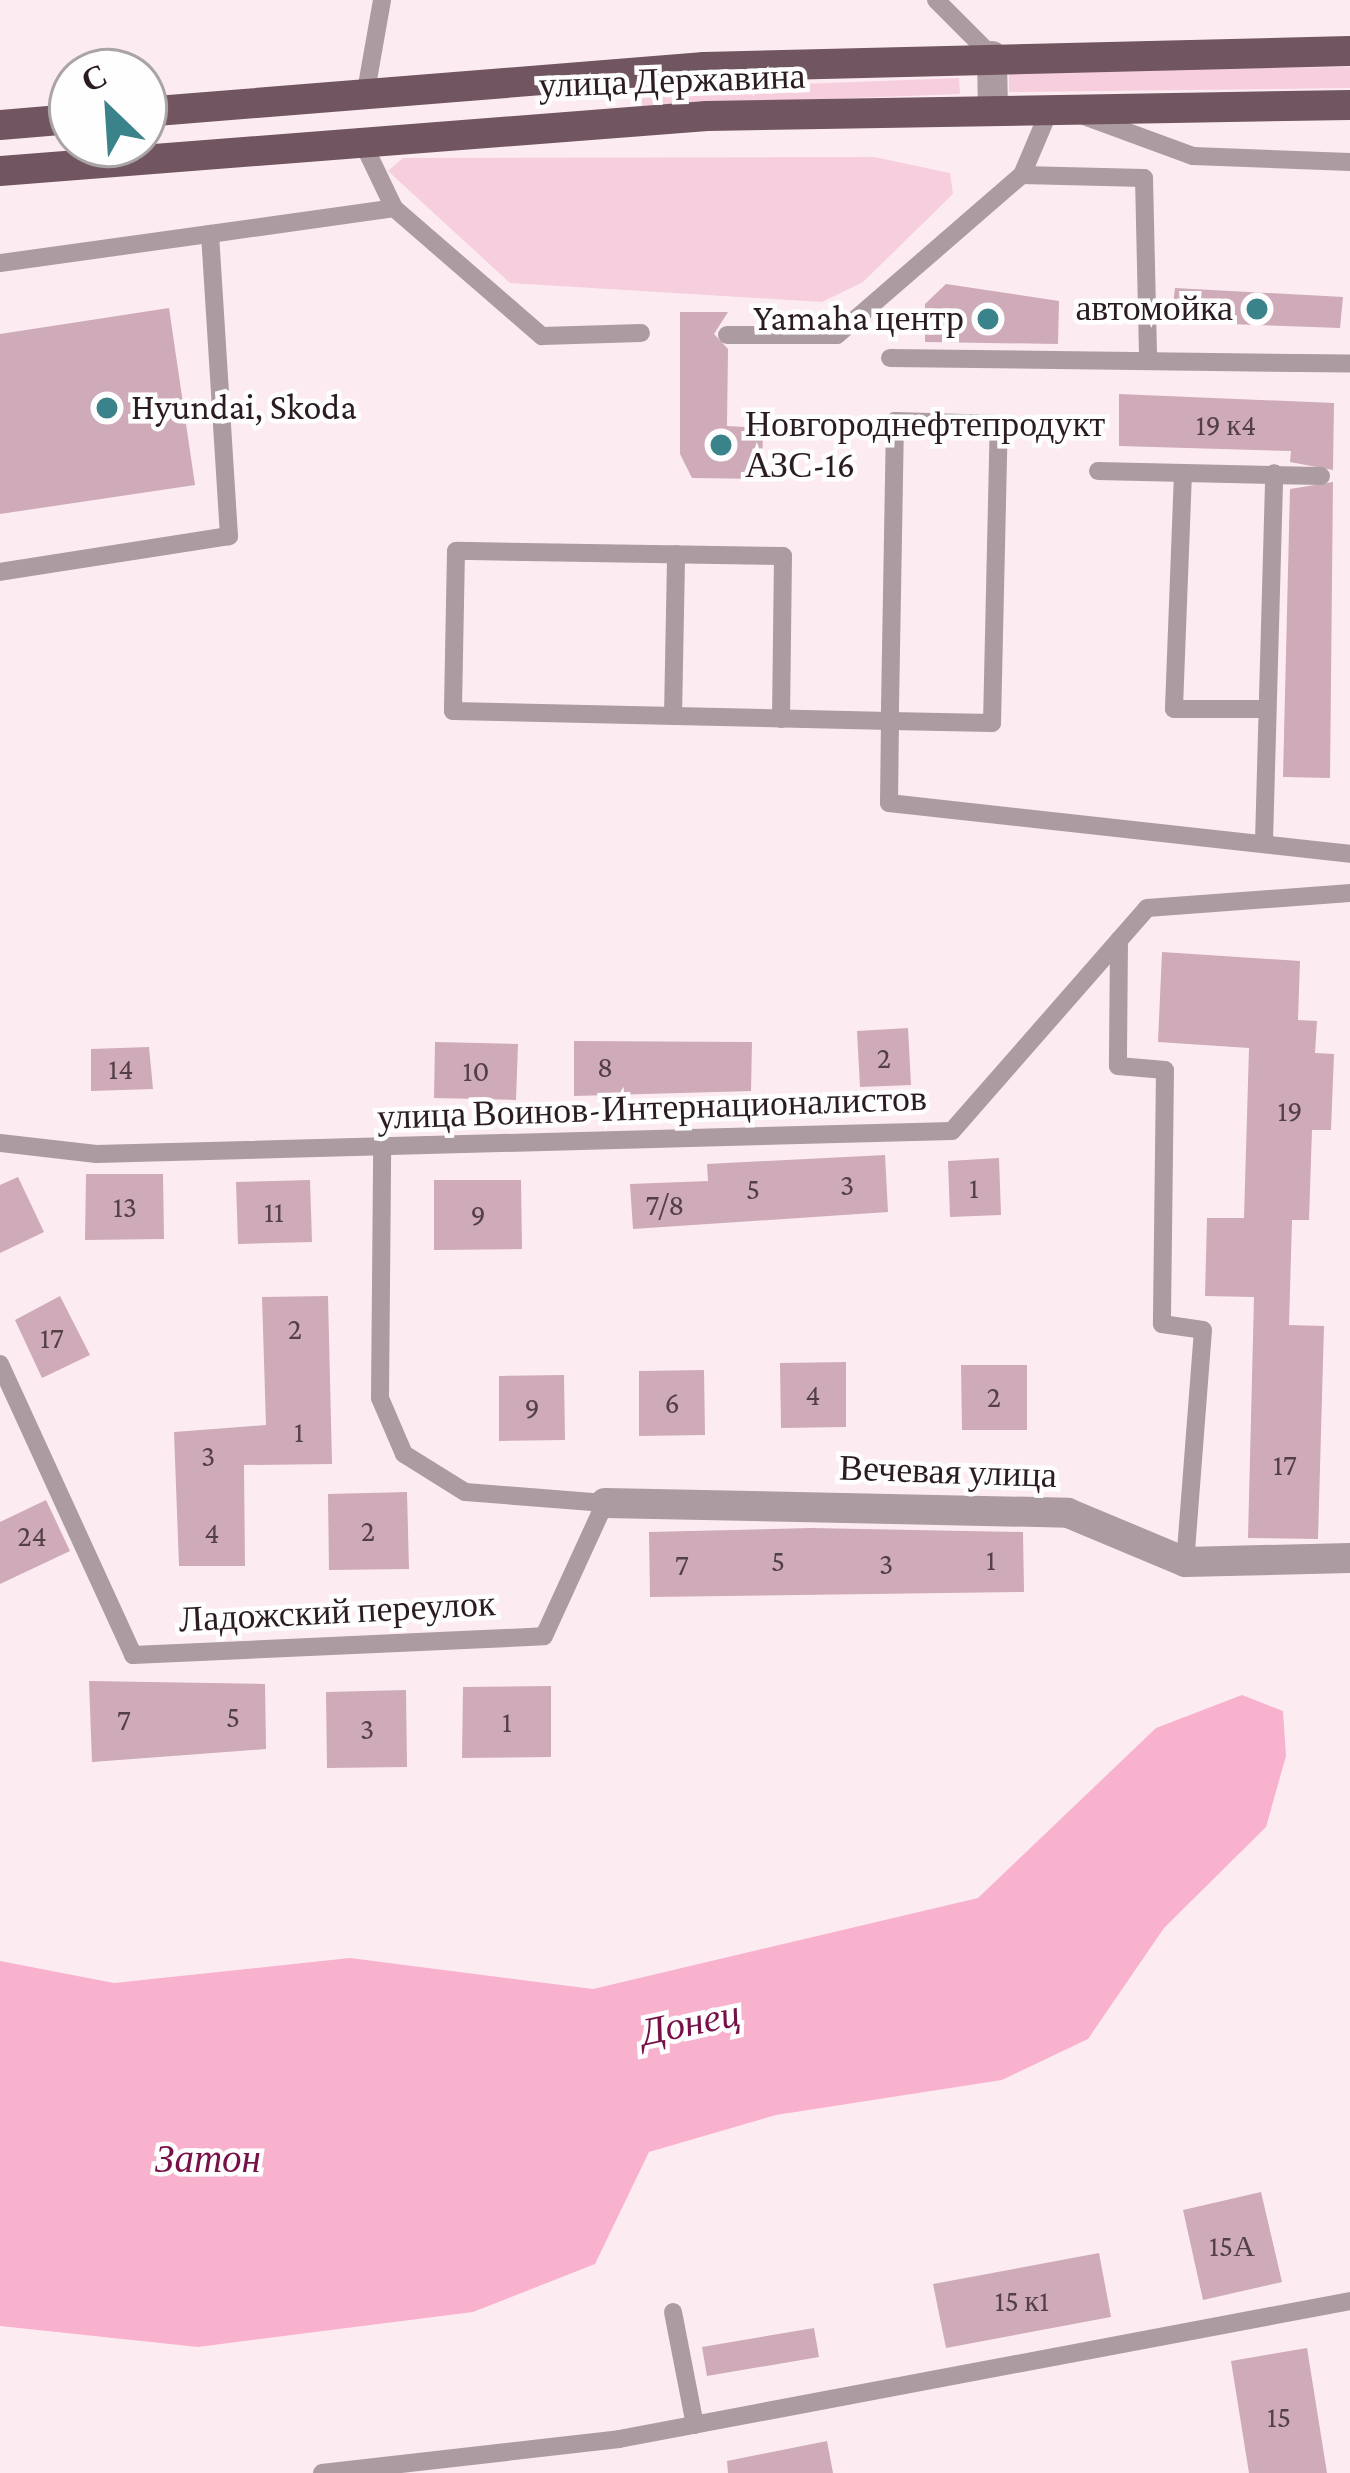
<!DOCTYPE html>
<meta charset="utf-8">
<style>
body{margin:0}
#map{position:relative;width:1350px;height:2473px;overflow:hidden;background:#fcecf2;font-family:"Crimson Pro",serif}
div>[style]{position:absolute}
[style*='--x']{left:calc(var(--x)*1px);top:calc(var(--y)*1px);width:calc(var(--w)*1px);rotate:calc(var(--a)*1deg)}
.green>*{inset:0;background:#f7cedd}
.water>*{inset:0;background:#f9b2cd}
.building>*{inset:0;background:#cfaab8}
.service>*{height:18px;margin:-9px;padding:0 9px;transform-origin:9px;border-radius:9px;background:#ac9ba1}
.minor>*{height:30px;margin:-15px;padding:0 15px;transform-origin:15px;border-radius:15px;background:#ac9ba1}
.tertiary>*{height:30px;margin:-15px;padding:0 15px;transform-origin:15px;border-radius:15px;background:#ac9ba1}
.primary>*{height:30px;margin:-15px;padding:0 15px;transform-origin:15px;border-radius:15px;background:#715560}
.dots>*{width:33px;height:33px;translate:-50% -50%;box-sizing:border-box;border:6px solid #fefefe;border-radius:50%}
span{translate:-50% -50%;white-space:nowrap;text-align:center;line-height:1.15;-webkit-text-stroke:9px #fefefe;paint-order:stroke}
.number-label{font-size:30px;color:#534047}
.number-label span{-webkit-text-stroke-width:0}
.street-label{font-size:36px;color:#2a1c21}
.poi-label{font-size:36px;color:#2a1c21}
.right{translate:-100% -50%;text-align:right}
.left{translate:0 -50%;text-align:left}
.water-label{font-size:39px;color:#761047;font-style:italic}
.north{position:absolute;left:48px;top:48px;width:120px;height:120px;box-sizing:border-box;background:#fefefe;border:3px solid #a9a4a6;border-radius:50%;rotate:335deg;font-size:33px;font-weight:700;line-height:48px;text-align:center;color:#2a1c21}
.north::after{content:'';display:block;margin:auto;width:42px;height:54px;background:#3b838a;clip-path:polygon(50% 0,100% 100%,50% 72%,0 100%)}
</style>
<div id="map">
<div class="green">
<i style="clip-path:polygon(1350px 67px,1350px 88px,1009px 92px,1009px 71px)"></i>
<i style="clip-path:polygon(959px 78px,960px 94px,642px 106px,642px 90px)"></i>
<i style="clip-path:polygon(874px 157px,950px 173px,953px 194px,863px 282px,822px 302px,510px 283px,388px 171px,403px 158px)"></i>
</div>
<div class="water">
<i style="clip-path:polygon(1242px 1695px,1283px 1711px,1286px 1756px,1266px 1827px,1164px 1928px,1088px 2039px,1002px 2080px,776px 2115px,649px 2152px,595px 2264px,473px 2312px,198px 2347px,0 2326px,0 1961px,114px 1983px,350px 1958px,593px 1989px,978px 1898px,1156px 1728px)"></i>
</div>
<div class="building">
<i style="clip-path:polygon(946px 284px,1059px 301px,1058px 344px,925px 342px,925px 304px)"></i>
<i style="clip-path:polygon(1175px 288px,1343px 297px,1340px 328px,1171px 322px)"></i>
<i style="clip-path:polygon(169px 308px,195px 485px,0 514px,0 334px)"></i>
<i style="clip-path:polygon(680px 312px,728px 312px,714px 334px,728px 349px,727px 426px,763px 428px,762px 479px,692px 478px,680px 454px)"></i>
<i style="clip-path:polygon(1119px 394px,1334px 403px,1333px 470px,1290px 462px,1291px 451px,1119px 446px)"></i>
<i style="clip-path:polygon(1333px 482px,1330px 778px,1283px 777px,1290px 489px)"></i>
<i style="clip-path:polygon(1162px 952px,1300px 961px,1298px 1020px,1317px 1021px,1315px 1053px,1334px 1054px,1331px 1130px,1312px 1130px,1309px 1220px,1292px 1220px,1289px 1325px,1324px 1326px,1318px 1539px,1248px 1538px,1254px 1297px,1205px 1296px,1207px 1218px,1244px 1218px,1249px 1048px,1158px 1042px)"></i>
<i style="clip-path:polygon(908px 1028px,911px 1085px,860px 1087px,857px 1031px)"></i>
<i style="clip-path:polygon(574px 1041px,752px 1042px,751px 1091px,574px 1096px)"></i>
<i style="clip-path:polygon(435px 1042px,518px 1044px,516px 1100px,434px 1098px)"></i>
<i style="clip-path:polygon(149px 1047px,153px 1089px,91px 1091px,91px 1049px)"></i>
<i style="clip-path:polygon(885px 1155px,888px 1212px,633px 1229px,630px 1184px,708px 1181px,707px 1164px)"></i>
<i style="clip-path:polygon(999px 1158px,1001px 1215px,950px 1217px,948px 1161px)"></i>
<i style="clip-path:polygon(86px 1174px,163px 1174px,164px 1239px,85px 1240px)"></i>
<i style="clip-path:polygon(18px 1177px,44px 1232px,0 1253px,0 1185px)"></i>
<i style="clip-path:polygon(310px 1180px,312px 1242px,238px 1244px,236px 1182px)"></i>
<i style="clip-path:polygon(434px 1180px,521px 1180px,522px 1249px,434px 1250px)"></i>
<i style="clip-path:polygon(60px 1296px,90px 1355px,42px 1378px,15px 1320px)"></i>
<i style="clip-path:polygon(328px 1296px,332px 1464px,244px 1465px,245px 1566px,179px 1566px,174px 1432px,266px 1425px,262px 1297px)"></i>
<i style="clip-path:polygon(846px 1362px,846px 1427px,781px 1428px,780px 1363px)"></i>
<i style="clip-path:polygon(961px 1365px,1027px 1365px,1027px 1430px,962px 1430px)"></i>
<i style="clip-path:polygon(704px 1370px,705px 1435px,639px 1436px,639px 1371px)"></i>
<i style="clip-path:polygon(564px 1375px,565px 1440px,499px 1441px,499px 1376px)"></i>
<i style="clip-path:polygon(407px 1492px,409px 1569px,329px 1570px,328px 1494px)"></i>
<i style="clip-path:polygon(46px 1500px,70px 1551px,0 1584px,0 1522px)"></i>
<i style="clip-path:polygon(811px 1528px,1023px 1532px,1024px 1592px,650px 1597px,649px 1532px)"></i>
<i style="clip-path:polygon(89px 1681px,265px 1684px,266px 1749px,92px 1762px)"></i>
<i style="clip-path:polygon(551px 1686px,551px 1757px,462px 1758px,463px 1687px)"></i>
<i style="clip-path:polygon(406px 1690px,407px 1767px,327px 1768px,326px 1692px)"></i>
<i style="clip-path:polygon(1261px 2192px,1282px 2282px,1203px 2300px,1183px 2210px)"></i>
<i style="clip-path:polygon(1099px 2253px,1111px 2317px,946px 2348px,933px 2284px)"></i>
<i style="clip-path:polygon(814px 2328px,819px 2357px,707px 2376px,702px 2347px)"></i>
<i style="clip-path:polygon(1307px 2348px,1327px 2473px,1249px 2473px,1231px 2361px)"></i>
<i style="clip-path:polygon(827px 2441px,833px 2473px,728px 2473px,727px 2461px)"></i>
</div>
<div class="service">
<i style="--x:936;--y:0;--w:79;--a:45"></i>
<i style="--x:366;--y:91;--w:92;--a:-80"></i>
<i style="--x:1084;--y:116;--w:116;--a:20.2"></i>
<i style="--x:1193;--y:156;--w:157;--a:2.2"></i>
<i style="--x:360;--y:137;--w:79;--a:64.4"></i>
<i style="--x:394;--y:208;--w:196;--a:40.9"></i>
<i style="--x:542;--y:336;--w:99;--a:-1.7"></i>
<i style="--x:1022;--y:175;--w:122;--a:1.4"></i>
<i style="--x:1144;--y:178;--w:183;--a:88.7"></i>
<i style="--x:210;--y:234;--w:186;--a:-8"></i>
<i style="--x:0;--y:263;--w:212;--a:-7.9"></i>
<i style="--x:210;--y:234;--w:303;--a:86.4"></i>
<i style="--x:229;--y:536;--w:232;--a:171.1"></i>
<i style="--x:727;--y:335;--w:110;--a:0"></i>
<i style="--x:837;--y:335;--w:245;--a:-40.9"></i>
<i style="--x:1022;--y:175;--w:69;--a:-67.1"></i>
<i style="--x:890;--y:358;--w:460;--a:0.7"></i>
<i style="--x:1098;--y:471;--w:223;--a:1.3"></i>
<i style="--x:1183;--y:473;--w:236;--a:92.2"></i>
<i style="--x:1174;--y:709;--w:91;--a:0"></i>
<i style="--x:673;--y:716;--w:162;--a:-88.9"></i>
<i style="--x:781;--y:719;--w:163;--a:-89.3"></i>
<i style="--x:783;--y:556;--w:327;--a:-179.1"></i>
<i style="--x:456;--y:551;--w:160;--a:91.1"></i>
<i style="--x:453;--y:711;--w:437;--a:1.3"></i>
<i style="--x:890;--y:721;--w:102;--a:1.1"></i>
<i style="--x:992;--y:723;--w:299;--a:-88.7"></i>
<i style="--x:999;--y:424;--w:104;--a:-178.3"></i>
<i style="--x:895;--y:421;--w:300;--a:91"></i>
<i style="--x:890;--y:721;--w:82;--a:90.7"></i>
<i style="--x:889;--y:803;--w:464;--a:6.3"></i>
<i style="--x:1264;--y:841;--w:368;--a:-88.4"></i>
<i style="--x:1119;--y:940;--w:126;--a:90.5"></i>
<i style="--x:1118;--y:1066;--w:47;--a:4.9"></i>
<i style="--x:1165;--y:1070;--w:254;--a:90.7"></i>
<i style="--x:1162;--y:1324;--w:41;--a:8.3"></i>
<i style="--x:1203;--y:1330;--w:233;--a:94.4"></i>
<i style="--x:0;--y:1143;--w:97;--a:6.5"></i>
<i style="--x:96;--y:1154;--w:856;--a:-1.54"></i>
<i style="--x:952;--y:1131;--w:296;--a:-48.8"></i>
<i style="--x:1147;--y:908;--w:204;--a:-4.2"></i>
<i style="--x:0;--y:1364;--w:320;--a:65.4"></i>
<i style="--x:133;--y:1655;--w:411;--a:-2.6"></i>
<i style="--x:544;--y:1636;--w:146;--a:-65.4"></i>
<i style="--x:605;--y:1503;--w:140;--a:-175.5"></i>
<i style="--x:465;--y:1492;--w:72;--a:-148.1"></i>
<i style="--x:404;--y:1454;--w:61;--a:-113.2"></i>
<i style="--x:380;--y:1398;--w:248;--a:-89.5"></i>
<i style="--x:673;--y:2312;--w:115;--a:79"></i>
<i style="--x:322;--y:2473;--w:299;--a:-6.5"></i>
<i style="--x:619;--y:2439;--w:744;--a:-10.69"></i>
</div>
<div class="minor">
<i style="--x:605;--y:1503;--w:463;--a:1.2"></i>
<i style="--x:1068;--y:1513;--w:127;--a:22.7"></i>
<i style="--x:1185;--y:1562;--w:165;--a:-1.4"></i>
</div>
<div class="tertiary">
<i style="--x:992;--y:56;--w:55;--a:89"></i>
</div>
<div class="primary">
<i style="--x:144;--y:112;--w:562;--a:-4.59"></i>
<i style="--x:704;--y:67;--w:646;--a:-1.42"></i>
<i style="--x:0;--y:125;--w:72;--a:-4.8"></i>
<i style="--x:0;--y:171;--w:709;--a:-4.45"></i>
<i style="--x:707;--y:116;--w:643;--a:-0.98"></i>
</div>
<div class="dots">
<i style="left:1257px;top:309px;background:#3b838a"></i>
<i style="left:988px;top:319px;background:#3b838a"></i>
<i style="left:107px;top:408px;background:#3b838a"></i>
<i style="left:721px;top:445px;background:#3b838a"></i>
</div>
<div class="number-label">
<span style="left:1226px;top:425px">19 к4</span>
<span style="left:884px;top:1058px">2</span>
<span style="left:605px;top:1067px">8</span>
<span style="left:121px;top:1069px">14</span>
<span style="left:476px;top:1071px">10</span>
<span style="left:1290px;top:1111px">19</span>
<span style="left:847px;top:1185px">3</span>
<span style="left:974px;top:1188px">1</span>
<span style="left:753px;top:1189px">5</span>
<span style="left:665px;top:1205px">7/8</span>
<span style="left:125px;top:1207px">13</span>
<span style="left:274px;top:1212px">11</span>
<span style="left:478px;top:1215px">9</span>
<span style="left:295px;top:1329px">2</span>
<span style="left:52px;top:1338px">17</span>
<span style="left:813px;top:1395px">4</span>
<span style="left:994px;top:1397px">2</span>
<span style="left:672px;top:1403px">6</span>
<span style="left:532px;top:1408px">9</span>
<span style="left:299px;top:1432px">1</span>
<span style="left:208px;top:1456px">3</span>
<span style="left:1285px;top:1465px">17</span>
<span style="left:368px;top:1531px">2</span>
<span style="left:212px;top:1533px">4</span>
<span style="left:32px;top:1536px">24</span>
<span style="left:991px;top:1560px">1</span>
<span style="left:778px;top:1561px">5</span>
<span style="left:886px;top:1564px">3</span>
<span style="left:682px;top:1565px">7</span>
<span style="left:233px;top:1717px">5</span>
<span style="left:124px;top:1720px">7</span>
<span style="left:507px;top:1722px">1</span>
<span style="left:367px;top:1729px">3</span>
<span style="left:1232px;top:2246px">15А</span>
<span style="left:1022px;top:2301px">15 к1</span>
<span style="left:1279px;top:2417px">15</span>
</div>
<div class="street-label">
<span style="left:672px;top:81px;rotate:-2deg">улица Державина</span>
<span style="left:652px;top:1108px;rotate:-2deg">улица Воинов-Интернационалистов</span>
<span style="left:948px;top:1472px;rotate:2deg">Вечевая улица</span>
<span style="left:337px;top:1612px;rotate:-3deg">Ладожский переулок</span>
</div>
<div class="poi-label">
<span class="right" style="left:1233px;top:309px">автомойка</span>
<span class="right" style="left:964px;top:319px">Yamaha центр</span>
<span class="left" style="left:131px;top:408px">Hyundai, Skoda</span>
<span class="left" style="left:745px;top:445px">Новгороднефтепродукт<br>АЗС-16</span>
</div>
<div class="water-label">
<span style="left:690px;top:2023px;rotate:-12deg">Донец</span>
<span style="left:208px;top:2159px">Затон</span>
</div>
<div class="north">С</div>
</div>
